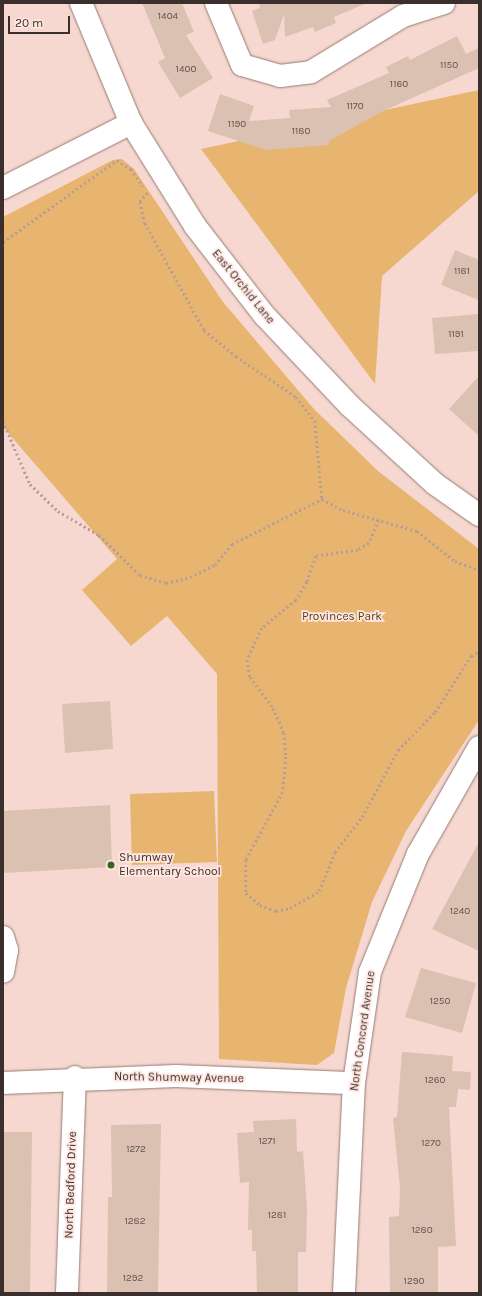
<!DOCTYPE html>
<style>
body{margin:0}
#map{position:relative;width:482px;height:1296px;overflow:hidden;background:#f6d8d0;font-family:Karla,sans-serif}
div>[style]{position:absolute}
[style*='--x']{left:calc(var(--x)*1px);top:calc(var(--y)*1px);width:calc(var(--w)*1px);rotate:calc(var(--a)*1deg)}
.green>*{inset:0;background:#e7b570}
.building>*{inset:0;background:#dac1b2}
.path>*{height:2.5px;margin-top:-1.25px;transform-origin:0;background:repeating-linear-gradient(90deg,#b59e98 0 2px,transparent 0 5px)}
.roads{filter:drop-shadow(0 0 1px #967b74) drop-shadow(0 0 1px #967b74)}
.minor>*{height:22px;margin:-11px;padding:0 11px;transform-origin:11px;border-radius:11px;background:#fff}
.dots>*{width:11px;height:11px;translate:-50% -50%;box-sizing:border-box;border:2px solid #ffe7e0;border-radius:50%}
span{translate:-50% -50%;white-space:nowrap;text-align:center;line-height:1.15;-webkit-text-stroke:3.5px #ffe7e0;paint-order:stroke}
.number-label{font-size:10px;color:#62544e}
.number-label span{-webkit-text-stroke-width:0}
.street-label{font-size:12px;color:#3a2f2c}
.park-label{font-size:12px;color:#543d1c}
.poi-label{font-size:12px;color:#3a2f2c}
.left{translate:0 -50%;text-align:left}
.frame{position:absolute;inset:0;border:4px solid #3a2f2c;pointer-events:none}
.scale{position:absolute;left:8px;top:16px;width:62px;height:18px;box-sizing:border-box;border:2px solid #3a2f2c;border-top:0;padding-left:5px;font-size:12px;line-height:14px;white-space:nowrap;color:#3a2f2c;-webkit-text-stroke:3px #ffe7e0;paint-order:stroke}
</style>
<div id="map">
<div class="green">
<i style="clip-path:polygon(479px 90px,479px 191px,382px 276px,375px 384px,201px 149px)"></i>
<i style="clip-path:polygon(122px 159px,134px 169px,223px 302px,314px 409px,378px 471px,479px 549px,479px 720px,406px 831px,372px 902px,346px 988px,334px 1053px,317px 1065px,219px 1059px,217px 674px,167px 616px,131px 646px,82px 590px,117px 559px,3px 427px,3px 217px,113px 160px)"></i>
<i style="clip-path:polygon(214px 791px,217px 862px,132px 865px,130px 794px)"></i>
</div>
<div class="building">
<i style="clip-path:polygon(142px 3px,182px 3px,194px 32px,186px 35px,213px 78px,180px 98px,158px 62px,165px 58px)"></i>
<i style="clip-path:polygon(259px 3px,367px 3px,334px 17px,336px 23px,315px 32px,313px 27px,285px 37px,284px 14px,275px 40px,263px 44px,252px 11px,260px 8px)"></i>
<i style="clip-path:polygon(457px 36px,466px 54px,479px 48px,479px 68px,381px 112px,329px 141px,329px 145px,266px 150px,208px 131px,220px 94px,254px 106px,249px 121px,290px 118px,289px 110px,331px 107px,327px 100px,389px 73px,386px 67px,408px 56px,410px 60px)"></i>
<i style="clip-path:polygon(455px 250px,479px 260px,479px 300px,441px 285px)"></i>
<i style="clip-path:polygon(479px 314px,479px 351px,435px 354px,432px 318px)"></i>
<i style="clip-path:polygon(479px 376px,479px 436px,449px 409px)"></i>
<i style="clip-path:polygon(110px 701px,113px 749px,65px 753px,62px 704px)"></i>
<i style="clip-path:polygon(110px 805px,112px 867px,3px 873px,3px 811px)"></i>
<i style="clip-path:polygon(479px 842px,479px 951px,432px 929px)"></i>
<i style="clip-path:polygon(421px 968px,476px 983px,462px 1033px,405px 1017px)"></i>
<i style="clip-path:polygon(402px 1052px,453px 1056px,452px 1071px,471px 1072px,470px 1090px,458px 1089px,456px 1107px,449px 1107px,456px 1246px,438px 1247px,438px 1293px,390px 1293px,389px 1217px,399px 1216px,400px 1188px,393px 1118px,397px 1117px)"></i>
<i style="clip-path:polygon(296px 1119px,297px 1152px,303px 1151px,307px 1209px,306px 1252px,298px 1252px,298px 1293px,257px 1293px,256px 1251px,252px 1251px,252px 1230px,248px 1230px,249px 1182px,240px 1183px,237px 1133px,254px 1132px,253px 1121px)"></i>
<i style="clip-path:polygon(161px 1124px,158px 1293px,107px 1293px,108px 1197px,112px 1197px,111px 1125px)"></i>
<i style="clip-path:polygon(3px 1132px,32px 1132px,30px 1293px,3px 1293px)"></i>
</div>
<div class="path">
<i style="--x:148;--y:193;--w:12;--a:132"></i>
<i style="--x:140;--y:202;--w:22;--a:77"></i>
<i style="--x:145;--y:223;--w:122;--a:61.1"></i>
<i style="--x:204;--y:330;--w:41;--a:39.1"></i>
<i style="--x:236;--y:356;--w:73;--a:34.3"></i>
<i style="--x:296;--y:397;--w:31;--a:52"></i>
<i style="--x:315;--y:421;--w:78;--a:84.9"></i>
<i style="--x:3;--y:242;--w:140;--a:-35.7"></i>
<i style="--x:117;--y:160;--w:17;--a:33"></i>
<i style="--x:131;--y:169;--w:21;--a:55"></i>
<i style="--x:3;--y:421;--w:69;--a:66.8"></i>
<i style="--x:30;--y:484;--w:39;--a:44"></i>
<i style="--x:58;--y:511;--w:48;--a:30.3"></i>
<i style="--x:99;--y:535;--w:57;--a:44.3"></i>
<i style="--x:140;--y:575;--w:27;--a:17"></i>
<i style="--x:166;--y:583;--w:25;--a:-14"></i>
<i style="--x:190;--y:577;--w:28;--a:-26"></i>
<i style="--x:215;--y:565;--w:27;--a:-51"></i>
<i style="--x:232;--y:544;--w:101;--a:-26.6"></i>
<i style="--x:322;--y:499;--w:24;--a:28"></i>
<i style="--x:343;--y:510;--w:77;--a:15.8"></i>
<i style="--x:417;--y:531;--w:48;--a:38.3"></i>
<i style="--x:455;--y:561;--w:26;--a:21"></i>
<i style="--x:379;--y:520;--w:25;--a:113"></i>
<i style="--x:369;--y:543;--w:13;--a:148"></i>
<i style="--x:358;--y:550;--w:42;--a:171.9"></i>
<i style="--x:316;--y:556;--w:28;--a:109"></i>
<i style="--x:307;--y:582;--w:21;--a:121"></i>
<i style="--x:296;--y:600;--w:44;--a:140.5"></i>
<i style="--x:262;--y:628;--w:35;--a:115"></i>
<i style="--x:247;--y:660;--w:17;--a:80"></i>
<i style="--x:250;--y:677;--w:39;--a:53"></i>
<i style="--x:273;--y:708;--w:27;--a:66"></i>
<i style="--x:284;--y:733;--w:24;--a:85"></i>
<i style="--x:286;--y:757;--w:35;--a:95"></i>
<i style="--x:283;--y:792;--w:77;--a:118.6"></i>
<i style="--x:246;--y:860;--w:33;--a:90"></i>
<i style="--x:246;--y:893;--w:18;--a:41"></i>
<i style="--x:260;--y:905;--w:17;--a:21"></i>
<i style="--x:276;--y:911;--w:14;--a:-12"></i>
<i style="--x:290;--y:908;--w:34;--a:-30"></i>
<i style="--x:319;--y:891;--w:42;--a:-67.7"></i>
<i style="--x:335;--y:852;--w:44;--a:-52.4"></i>
<i style="--x:362;--y:817;--w:76;--a:-61.8"></i>
<i style="--x:398;--y:750;--w:53;--a:-45.8"></i>
<i style="--x:435;--y:712;--w:67;--a:-57.3"></i>
<i style="--x:471;--y:656;--w:9;--a:-32"></i>
</div>
<div class="roads">
<div class="minor">
<i style="--x:81;--y:3;--w:130;--a:67.4"></i>
<i style="--x:131;--y:123;--w:121;--a:58.1"></i>
<i style="--x:195;--y:226;--w:113;--a:52.2"></i>
<i style="--x:264;--y:315;--w:124;--a:46.6"></i>
<i style="--x:349;--y:405;--w:117;--a:42.6"></i>
<i style="--x:435;--y:484;--w:54;--a:35.2"></i>
<i style="--x:216;--y:3;--w:67;--a:67.2"></i>
<i style="--x:242;--y:65;--w:40;--a:16"></i>
<i style="--x:280;--y:76;--w:31;--a:-7"></i>
<i style="--x:311;--y:72;--w:108;--a:-31.3"></i>
<i style="--x:403;--y:16;--w:43;--a:-17.6"></i>
<i style="--x:3;--y:188;--w:144;--a:-26.9"></i>
<i style="--x:3;--y:937;--w:14;--a:73"></i>
<i style="--x:7;--y:950;--w:22;--a:100"></i>
<i style="--x:3;--y:1083;--w:173;--a:-2.3"></i>
<i style="--x:176;--y:1076;--w:178;--a:2.3"></i>
<i style="--x:67;--y:1293;--w:216;--a:-87.9"></i>
<i style="--x:344;--y:1293;--w:210;--a:-87.3"></i>
<i style="--x:354;--y:1083;--w:112;--a:-81.8"></i>
<i style="--x:370;--y:972;--w:127;--a:-67.9"></i>
<i style="--x:418;--y:854;--w:123;--a:-60.3"></i>
</div>
</div>
<div class="dots">
<i style="left:111px;top:865px;background:#3c641e"></i>
</div>
<div class="number-label">
<span style="left:168px;top:17px">1404</span>
<span style="left:449px;top:66px">1150</span>
<span style="left:186px;top:70px">1400</span>
<span style="left:399px;top:85px">1160</span>
<span style="left:355px;top:107px">1170</span>
<span style="left:237px;top:125px">1190</span>
<span style="left:301px;top:132px">1180</span>
<span style="left:462px;top:272px">1181</span>
<span style="left:456px;top:335px">1191</span>
<span style="left:460px;top:912px">1240</span>
<span style="left:440px;top:1002px">1250</span>
<span style="left:435px;top:1081px">1260</span>
<span style="left:267px;top:1142px">1271</span>
<span style="left:431px;top:1144px">1270</span>
<span style="left:136px;top:1150px">1272</span>
<span style="left:277px;top:1216px">1281</span>
<span style="left:135px;top:1222px">1282</span>
<span style="left:422px;top:1231px">1280</span>
<span style="left:133px;top:1279px">1292</span>
<span style="left:414px;top:1282px">1290</span>
</div>
<div class="street-label">
<span style="left:243px;top:287px;rotate:51deg">East Orchid Lane</span>
<span style="left:363px;top:1031px;rotate:-82deg">North Concord Avenue</span>
<span style="left:179px;top:1078px;rotate:1deg">North Shumway Avenue</span>
<span style="left:71px;top:1185px;rotate:-88deg">North Bedford Drive</span>
</div>
<div class="park-label">
<span style="left:342px;top:617px">Provinces Park</span>
</div>
<div class="poi-label">
<span class="left" style="left:119px;top:865px">Shumway<br>Elementary School</span>
</div>
<div class="frame"></div>
<div class="scale">20 m</div>
</div>
